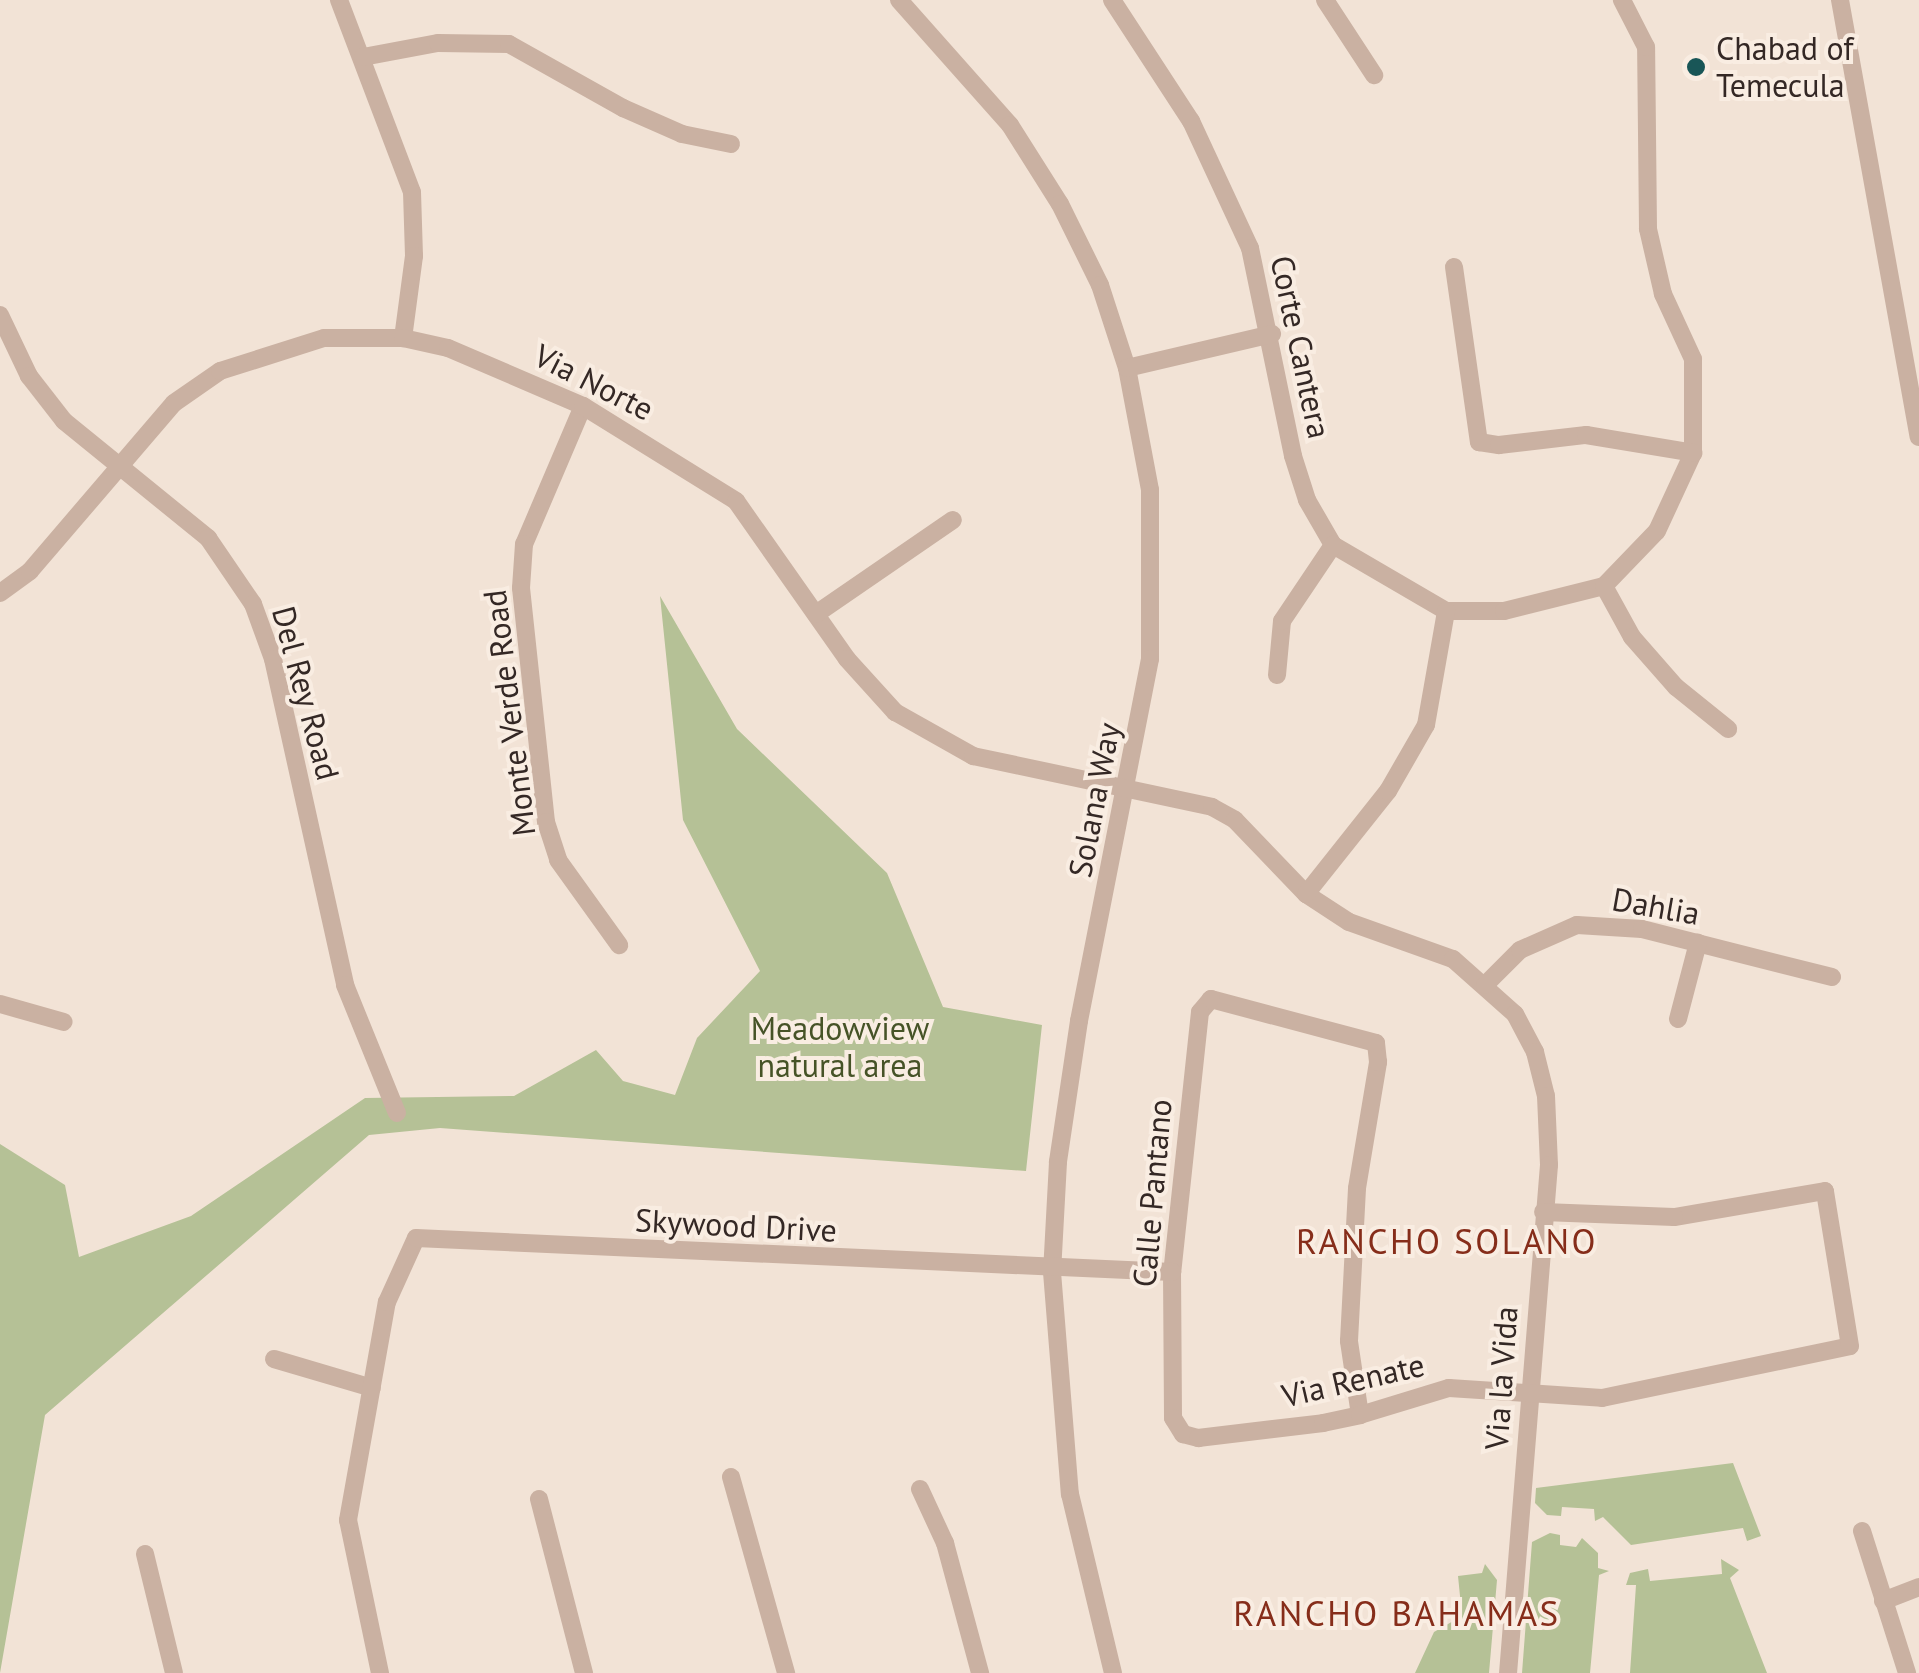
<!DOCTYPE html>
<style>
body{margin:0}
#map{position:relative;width:1919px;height:1673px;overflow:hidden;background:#f2e3d6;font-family:"PT Sans",sans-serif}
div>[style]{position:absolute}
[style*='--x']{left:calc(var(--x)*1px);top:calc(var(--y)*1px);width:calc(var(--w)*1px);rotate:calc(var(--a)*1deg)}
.green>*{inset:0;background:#b5c196}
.minor>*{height:18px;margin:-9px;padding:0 9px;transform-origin:9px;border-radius:9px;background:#cab1a2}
.dots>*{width:28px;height:28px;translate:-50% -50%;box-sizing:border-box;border:5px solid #f9ede2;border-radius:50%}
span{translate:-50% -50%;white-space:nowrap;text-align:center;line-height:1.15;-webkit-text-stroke:8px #f9ede2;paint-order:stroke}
.poi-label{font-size:32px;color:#342825}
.left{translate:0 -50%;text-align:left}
.street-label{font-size:32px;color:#342825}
.park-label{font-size:32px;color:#465327}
.neighbourhood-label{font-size:35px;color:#862d1a;letter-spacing:2.5px}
</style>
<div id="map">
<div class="green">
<i style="clip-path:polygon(660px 596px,737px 729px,887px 873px,943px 1007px,1042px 1025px,1026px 1171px,440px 1128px,369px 1135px,45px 1415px,0 1673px,0 1144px,65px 1185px,79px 1257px,191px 1216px,365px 1098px,514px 1096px,596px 1050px,623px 1081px,675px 1095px,697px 1038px,760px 971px,683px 820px)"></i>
<i style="clip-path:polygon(1733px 1463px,1761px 1536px,1747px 1541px,1743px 1528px,1631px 1545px,1603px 1517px,1595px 1521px,1594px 1509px,1562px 1507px,1561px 1516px,1547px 1515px,1535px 1503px,1536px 1488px)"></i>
<i style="clip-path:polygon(1550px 1533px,1560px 1535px,1560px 1545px,1576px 1547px,1582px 1538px,1598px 1553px,1598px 1568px,1609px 1571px,1599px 1575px,1590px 1673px,1522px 1673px,1532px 1542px)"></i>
<i style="clip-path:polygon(1721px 1559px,1739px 1570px,1730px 1578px,1767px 1673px,1630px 1673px,1636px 1585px,1626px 1585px,1630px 1573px,1648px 1569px,1650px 1581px,1722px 1574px)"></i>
<i style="clip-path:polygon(1485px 1564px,1497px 1580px,1489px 1673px,1415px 1673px,1434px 1632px,1462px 1616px,1458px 1576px,1482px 1573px)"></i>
</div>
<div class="minor">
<i style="--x:339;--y:0;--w:205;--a:69.2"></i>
<i style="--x:412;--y:192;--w:64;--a:88.2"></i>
<i style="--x:414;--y:256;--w:83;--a:97.6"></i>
<i style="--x:899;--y:0;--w:167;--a:48.4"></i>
<i style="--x:1010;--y:125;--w:93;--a:57.7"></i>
<i style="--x:1060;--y:204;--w:90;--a:63.7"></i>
<i style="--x:1100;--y:285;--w:87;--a:72"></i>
<i style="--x:1127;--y:368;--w:124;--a:79.3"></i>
<i style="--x:1150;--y:490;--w:169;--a:90"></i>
<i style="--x:1150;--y:659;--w:369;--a:101.1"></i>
<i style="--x:1079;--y:1021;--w:143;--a:98.5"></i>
<i style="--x:1058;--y:1162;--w:110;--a:93.1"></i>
<i style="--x:1052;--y:1272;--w:223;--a:85.4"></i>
<i style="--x:1070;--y:1494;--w:184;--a:76.5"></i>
<i style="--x:1112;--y:0;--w:145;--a:56.9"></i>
<i style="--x:1191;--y:121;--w:140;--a:65.1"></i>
<i style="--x:1250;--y:248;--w:212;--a:78.3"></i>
<i style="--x:1293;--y:456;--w:46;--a:72.3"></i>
<i style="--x:1307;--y:500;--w:52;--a:60"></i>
<i style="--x:1333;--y:545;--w:131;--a:30.3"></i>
<i style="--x:1446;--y:611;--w:58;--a:0"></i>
<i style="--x:1504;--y:611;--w:103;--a:-14"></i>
<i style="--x:1604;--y:586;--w:76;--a:-46.1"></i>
<i style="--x:1657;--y:531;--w:86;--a:-65.2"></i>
<i style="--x:1693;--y:453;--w:94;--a:-90"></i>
<i style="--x:1693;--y:359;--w:72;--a:-114.8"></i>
<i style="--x:1663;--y:294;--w:67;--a:-103"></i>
<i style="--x:1648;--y:229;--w:182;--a:-90.6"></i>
<i style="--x:1646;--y:47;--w:53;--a:-117.1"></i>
<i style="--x:1325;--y:0;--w:90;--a:56.8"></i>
<i style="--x:1840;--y:0;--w:444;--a:79.8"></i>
<i style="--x:363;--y:57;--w:76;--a:-10.6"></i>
<i style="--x:438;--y:43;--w:71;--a:0.8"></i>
<i style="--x:509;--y:44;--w:131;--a:29.3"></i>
<i style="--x:623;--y:108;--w:64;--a:23.8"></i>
<i style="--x:682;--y:134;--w:50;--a:11.5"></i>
<i style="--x:1454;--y:267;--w:177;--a:81.9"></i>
<i style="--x:1479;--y:442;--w:20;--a:9"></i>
<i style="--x:1499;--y:445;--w:88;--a:-6.6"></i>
<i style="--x:1586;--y:435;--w:109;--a:9.5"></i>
<i style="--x:0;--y:315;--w:68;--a:64.6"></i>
<i style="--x:29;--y:376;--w:57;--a:52.1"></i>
<i style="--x:64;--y:421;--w:186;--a:39.1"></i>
<i style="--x:208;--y:538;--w:80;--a:55.7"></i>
<i style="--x:253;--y:604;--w:59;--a:70"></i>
<i style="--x:273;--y:659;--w:334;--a:77.5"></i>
<i style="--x:345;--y:985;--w:138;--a:67.9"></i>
<i style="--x:1127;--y:368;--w:149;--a:-13.2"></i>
<i style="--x:583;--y:406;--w:150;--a:113.1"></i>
<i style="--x:524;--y:544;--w:44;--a:93.9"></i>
<i style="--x:521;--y:588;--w:235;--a:83.9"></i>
<i style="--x:546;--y:822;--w:40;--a:72"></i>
<i style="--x:558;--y:860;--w:105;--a:54.3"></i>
<i style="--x:1604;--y:586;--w:58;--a:61.2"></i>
<i style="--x:1632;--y:637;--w:67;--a:48.7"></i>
<i style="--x:1676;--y:687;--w:67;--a:38.9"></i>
<i style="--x:0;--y:593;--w:37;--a:-36"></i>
<i style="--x:30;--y:571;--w:221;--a:-49.4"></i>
<i style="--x:174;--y:403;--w:56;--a:-34.8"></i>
<i style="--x:220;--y:371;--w:109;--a:-17.6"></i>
<i style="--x:324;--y:338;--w:79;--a:0"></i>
<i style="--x:403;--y:338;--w:46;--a:12.5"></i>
<i style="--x:448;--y:348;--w:147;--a:23.2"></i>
<i style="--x:583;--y:406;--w:180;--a:31.8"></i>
<i style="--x:736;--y:501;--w:193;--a:54.9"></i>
<i style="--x:847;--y:659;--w:72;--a:47.8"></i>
<i style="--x:895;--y:712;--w:90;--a:29.4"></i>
<i style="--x:973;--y:756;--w:244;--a:12"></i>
<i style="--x:1212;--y:807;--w:26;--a:29"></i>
<i style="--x:1235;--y:820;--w:103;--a:46.2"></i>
<i style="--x:1306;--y:894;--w:51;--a:33.1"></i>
<i style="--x:1349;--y:922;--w:110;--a:19.6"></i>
<i style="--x:1453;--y:959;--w:83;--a:41.6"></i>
<i style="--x:1515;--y:1014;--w:43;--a:62.2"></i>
<i style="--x:1535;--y:1052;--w:45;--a:76"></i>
<i style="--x:1546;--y:1096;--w:69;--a:87.5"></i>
<i style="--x:1549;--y:1165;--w:510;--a:94.61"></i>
<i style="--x:816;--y:614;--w:166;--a:-34.5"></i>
<i style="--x:1277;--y:675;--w:54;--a:-84.7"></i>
<i style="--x:1282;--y:621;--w:92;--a:-56.1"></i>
<i style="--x:1306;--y:894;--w:132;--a:-51.5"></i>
<i style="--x:1388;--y:791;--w:76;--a:-60.1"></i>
<i style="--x:1426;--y:725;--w:116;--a:-80"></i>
<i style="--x:1485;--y:985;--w:49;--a:-45"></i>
<i style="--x:1520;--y:950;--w:62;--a:-23.7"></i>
<i style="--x:1577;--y:925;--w:65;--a:3.5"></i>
<i style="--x:1642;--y:929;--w:196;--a:14.2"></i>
<i style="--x:0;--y:1004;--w:66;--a:15.7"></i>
<i style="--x:1678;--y:1019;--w:79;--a:-75.3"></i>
<i style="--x:274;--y:1359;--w:102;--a:16.5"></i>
<i style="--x:1360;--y:1415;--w:75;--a:-98.5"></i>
<i style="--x:1349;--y:1341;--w:153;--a:-87"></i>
<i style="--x:1357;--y:1188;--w:128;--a:-80.5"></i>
<i style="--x:1378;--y:1062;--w:19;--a:-96"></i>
<i style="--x:1376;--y:1043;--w:171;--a:-165.1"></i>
<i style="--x:1211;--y:999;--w:17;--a:130"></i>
<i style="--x:1200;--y:1012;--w:262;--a:96.1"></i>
<i style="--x:1172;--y:1272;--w:146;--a:89.6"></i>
<i style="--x:1173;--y:1418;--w:19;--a:58"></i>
<i style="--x:1183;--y:1434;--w:16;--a:15"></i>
<i style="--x:1198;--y:1438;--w:126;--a:-6.8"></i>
<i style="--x:1323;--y:1423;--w:38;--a:-12"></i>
<i style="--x:1360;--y:1415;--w:93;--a:-16.9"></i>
<i style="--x:1449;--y:1388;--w:153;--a:3.7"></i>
<i style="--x:1602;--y:1398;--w:253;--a:-11.8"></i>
<i style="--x:1850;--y:1346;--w:157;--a:-99.2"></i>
<i style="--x:1825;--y:1191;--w:153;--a:170.2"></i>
<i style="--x:1674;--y:1217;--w:131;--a:-177.8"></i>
<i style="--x:731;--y:1477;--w:204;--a:74.3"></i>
<i style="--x:920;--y:1489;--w:60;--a:65.2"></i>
<i style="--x:945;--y:1543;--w:135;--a:74.9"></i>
<i style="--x:539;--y:1499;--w:180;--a:75.5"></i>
<i style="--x:1862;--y:1531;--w:149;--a:72.4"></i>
<i style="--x:145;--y:1554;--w:122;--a:76.3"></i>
<i style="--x:1883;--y:1601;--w:39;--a:-21"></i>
<i style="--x:380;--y:1673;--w:156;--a:-101.8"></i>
<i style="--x:348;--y:1520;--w:221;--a:-79.9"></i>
<i style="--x:387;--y:1302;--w:70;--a:-65.6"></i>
<i style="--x:416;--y:1238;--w:757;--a:2.58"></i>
</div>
<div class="dots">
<i style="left:1696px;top:67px;background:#195657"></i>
</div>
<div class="poi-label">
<span class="left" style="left:1716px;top:67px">Chabad of<br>Temecula</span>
</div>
<div class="street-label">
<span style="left:1301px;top:347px;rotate:78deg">Corte Cantera</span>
<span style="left:594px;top:382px;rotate:27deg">Via Norte</span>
<span style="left:306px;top:693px;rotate:75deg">Del Rey Road</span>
<span style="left:509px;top:713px;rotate:-97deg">Monte Verde Road</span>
<span style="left:1094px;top:800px;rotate:-79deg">Solana Way</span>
<span style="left:1656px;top:906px;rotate:10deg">Dahlia</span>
<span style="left:1152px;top:1193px;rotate:-85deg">Calle Pantano</span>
<span style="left:736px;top:1225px;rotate:3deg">Skywood Drive</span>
<span style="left:1501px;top:1378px;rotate:-86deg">Via la Vida</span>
<span style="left:1353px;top:1380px;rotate:-13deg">Via Renate</span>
</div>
<div class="park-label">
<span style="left:840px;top:1047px">Meadowview<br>natural area</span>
</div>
<div class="neighbourhood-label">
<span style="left:1447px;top:1241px">RANCHO SOLANO</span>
<span style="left:1397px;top:1613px">RANCHO BAHAMAS</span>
</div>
</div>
